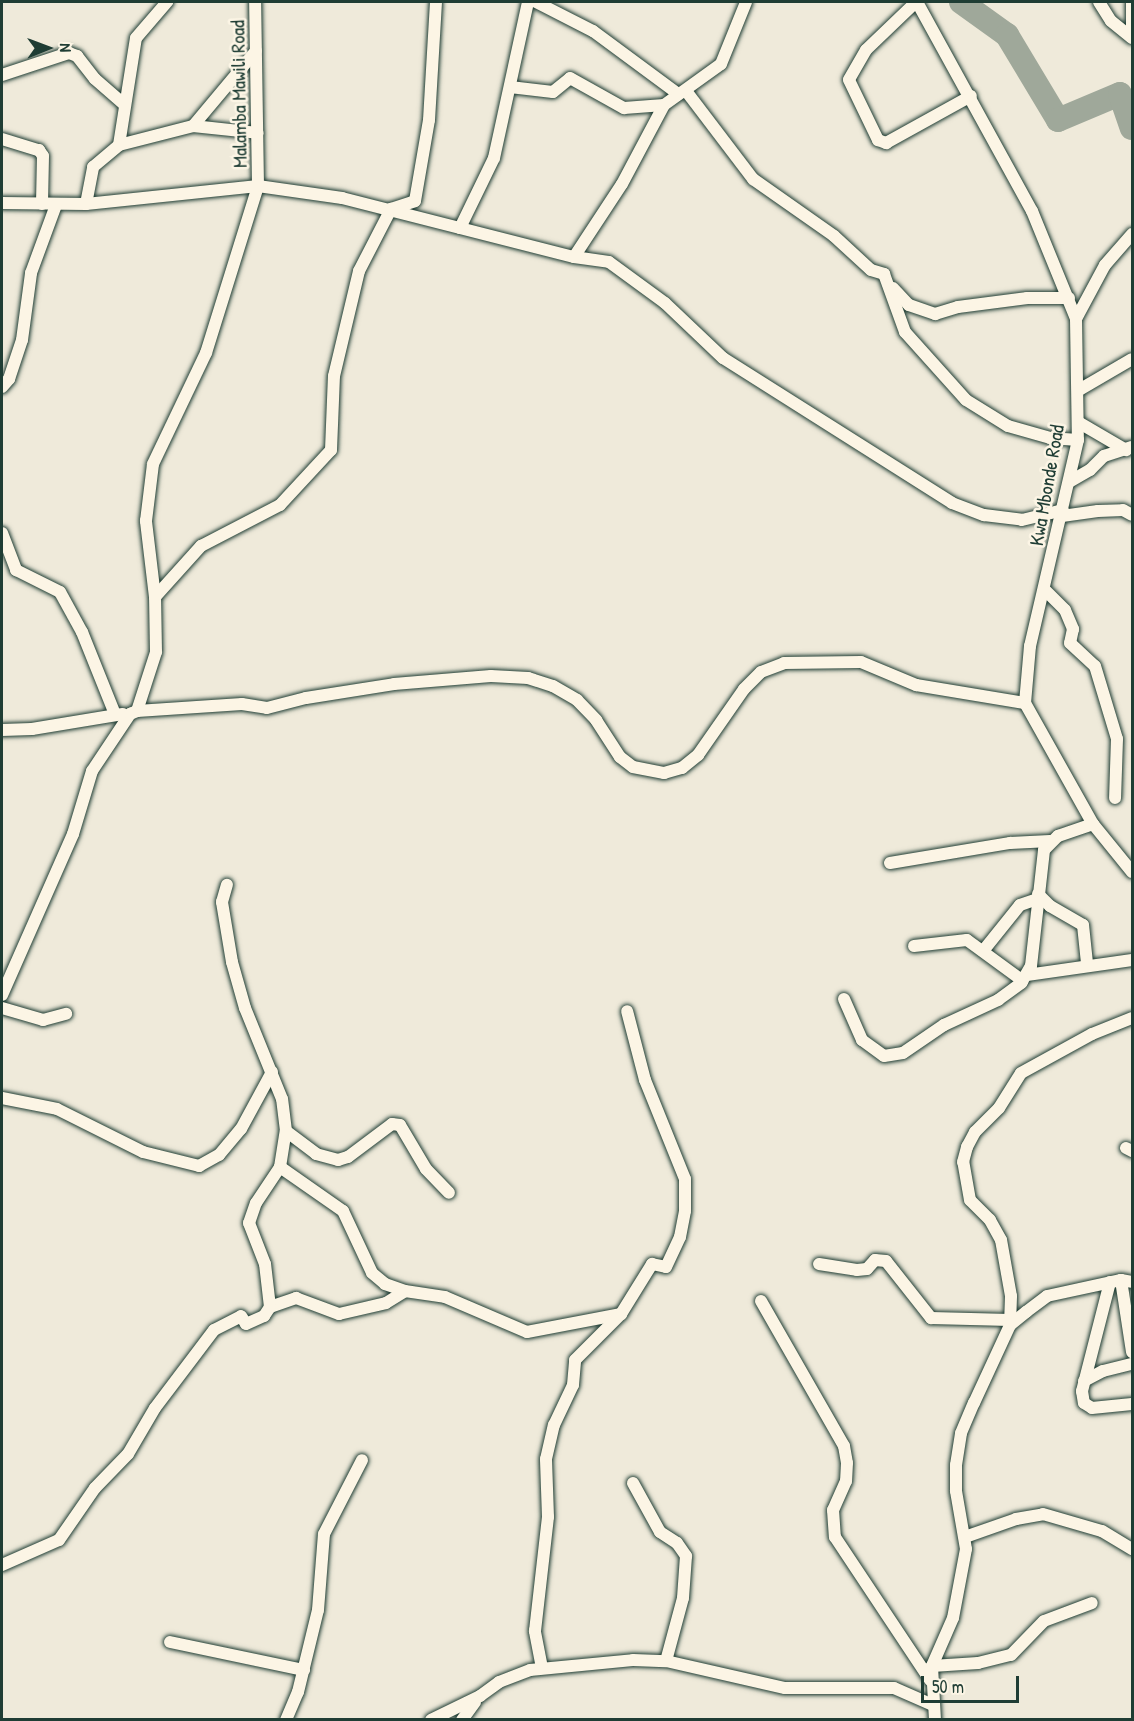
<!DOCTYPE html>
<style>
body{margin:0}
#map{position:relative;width:1134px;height:1721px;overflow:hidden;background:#efeada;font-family:"Patrick Hand",sans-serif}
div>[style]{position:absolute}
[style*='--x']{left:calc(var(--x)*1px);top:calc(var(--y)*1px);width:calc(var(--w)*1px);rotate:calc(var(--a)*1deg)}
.river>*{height:24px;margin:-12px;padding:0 12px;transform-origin:12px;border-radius:12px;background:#9fa89a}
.roads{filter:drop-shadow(0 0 2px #1f3d34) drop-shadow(0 0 2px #1f3d34)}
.street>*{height:12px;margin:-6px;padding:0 6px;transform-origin:6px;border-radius:6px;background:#fcf5e5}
span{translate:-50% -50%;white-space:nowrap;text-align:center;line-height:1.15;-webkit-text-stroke:5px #fcf5e5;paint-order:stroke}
.street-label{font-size:20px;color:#1f3d34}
.frame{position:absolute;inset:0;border:3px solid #1f3d34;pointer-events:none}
.north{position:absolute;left:18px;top:18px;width:60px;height:60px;-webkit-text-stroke:4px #fcf5e5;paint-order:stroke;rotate:89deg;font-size:16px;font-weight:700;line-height:24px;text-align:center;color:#1f3d34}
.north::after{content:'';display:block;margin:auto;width:21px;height:27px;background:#1f3d34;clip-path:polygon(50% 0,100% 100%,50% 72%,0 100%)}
.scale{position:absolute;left:921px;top:1676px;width:98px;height:27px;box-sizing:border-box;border:3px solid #1f3d34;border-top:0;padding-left:8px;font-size:18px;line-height:21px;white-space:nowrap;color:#1f3d34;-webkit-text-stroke:4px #fcf5e5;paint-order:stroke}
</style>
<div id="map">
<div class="river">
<i style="--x:961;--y:2;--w:57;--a:35.7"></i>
<i style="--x:1007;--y:35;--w:99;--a:59"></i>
<i style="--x:1058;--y:120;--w:67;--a:-22.8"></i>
<i style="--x:1120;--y:94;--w:36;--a:71"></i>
</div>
<div class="roads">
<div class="street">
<i style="--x:536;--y:2;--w:64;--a:27"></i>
<i style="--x:593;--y:31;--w:106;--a:36.5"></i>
<i style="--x:916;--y:2;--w:69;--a:136.2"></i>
<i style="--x:866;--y:50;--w:34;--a:120"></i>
<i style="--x:849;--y:80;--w:67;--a:64.2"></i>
<i style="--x:878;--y:140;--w:9;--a:21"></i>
<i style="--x:886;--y:143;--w:97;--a:-28.9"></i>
<i style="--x:917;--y:2;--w:239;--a:61.2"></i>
<i style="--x:1032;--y:211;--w:117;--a:67.8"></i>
<i style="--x:1076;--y:319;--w:121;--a:89.1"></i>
<i style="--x:1078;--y:440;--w:212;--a:103.1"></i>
<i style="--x:1030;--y:646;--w:57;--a:95"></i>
<i style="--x:1025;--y:703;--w:139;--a:60.7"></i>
<i style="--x:1093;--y:824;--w:62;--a:50.9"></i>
<i style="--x:1099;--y:2;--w:22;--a:58"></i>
<i style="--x:1111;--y:21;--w:27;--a:39"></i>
<i style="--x:1132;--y:2;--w:33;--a:90"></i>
<i style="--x:2;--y:75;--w:71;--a:-18.2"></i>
<i style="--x:69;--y:53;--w:9;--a:21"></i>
<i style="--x:77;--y:56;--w:29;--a:52"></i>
<i style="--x:95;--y:79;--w:38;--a:41"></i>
<i style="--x:510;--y:87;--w:43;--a:6.6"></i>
<i style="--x:553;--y:92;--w:22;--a:-39"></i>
<i style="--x:570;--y:78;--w:62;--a:29.1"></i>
<i style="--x:624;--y:108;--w:40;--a:-4.3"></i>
<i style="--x:686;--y:91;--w:111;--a:52.7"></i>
<i style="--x:753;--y:179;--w:99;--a:35.1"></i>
<i style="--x:834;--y:236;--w:50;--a:42.6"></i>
<i style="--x:871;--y:270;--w:14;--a:17"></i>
<i style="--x:884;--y:274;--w:62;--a:70.1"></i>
<i style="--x:905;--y:332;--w:91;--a:48.1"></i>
<i style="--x:966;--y:400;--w:49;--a:31.8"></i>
<i style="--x:1008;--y:426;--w:44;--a:15.9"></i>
<i style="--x:1050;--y:438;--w:28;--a:4"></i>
<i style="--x:193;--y:126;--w:98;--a:-50"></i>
<i style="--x:2;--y:139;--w:39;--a:17"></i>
<i style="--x:39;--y:150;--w:7;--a:56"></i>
<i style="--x:43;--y:156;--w:48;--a:91.2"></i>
<i style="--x:119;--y:145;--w:108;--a:-81"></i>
<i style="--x:136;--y:38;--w:48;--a:-49.3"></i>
<i style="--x:2;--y:203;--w:84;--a:0.7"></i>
<i style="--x:86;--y:204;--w:173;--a:-6"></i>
<i style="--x:258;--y:186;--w:85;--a:8.1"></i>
<i style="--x:342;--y:198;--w:239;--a:14.3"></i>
<i style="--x:574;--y:257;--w:35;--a:8"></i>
<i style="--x:609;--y:262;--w:69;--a:36.2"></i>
<i style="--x:665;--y:303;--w:80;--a:43.5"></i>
<i style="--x:723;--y:358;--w:271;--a:32.3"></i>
<i style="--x:952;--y:503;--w:34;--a:21"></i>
<i style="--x:984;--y:515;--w:38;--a:7"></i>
<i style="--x:1022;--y:520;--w:42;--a:-13.7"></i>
<i style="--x:86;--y:204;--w:38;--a:-79"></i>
<i style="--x:93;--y:167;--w:34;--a:-40"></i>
<i style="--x:119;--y:145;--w:76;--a:-14.4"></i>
<i style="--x:193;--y:126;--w:65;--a:6.1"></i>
<i style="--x:460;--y:228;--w:78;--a:-64.1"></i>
<i style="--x:494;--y:158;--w:160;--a:-77.7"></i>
<i style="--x:574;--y:257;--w:87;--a:-56.7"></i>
<i style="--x:622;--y:184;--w:89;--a:-62"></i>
<i style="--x:664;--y:105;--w:70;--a:-35.7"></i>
<i style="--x:721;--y:64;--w:67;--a:-68"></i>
<i style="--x:893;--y:288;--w:23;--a:47"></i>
<i style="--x:909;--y:305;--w:28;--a:19"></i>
<i style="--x:935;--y:314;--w:24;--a:-17"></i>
<i style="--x:958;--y:307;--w:70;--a:-7.4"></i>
<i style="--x:1027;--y:298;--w:42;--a:0"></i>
<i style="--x:1076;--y:319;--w:61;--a:-61.8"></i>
<i style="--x:1105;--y:265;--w:41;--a:-48.9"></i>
<i style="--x:2;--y:387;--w:11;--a:-49"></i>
<i style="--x:9;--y:379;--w:41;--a:-71.6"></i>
<i style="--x:22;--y:340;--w:68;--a:-82.3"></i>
<i style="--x:31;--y:273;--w:72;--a:-69.8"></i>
<i style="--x:1079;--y:390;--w:61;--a:-30.3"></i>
<i style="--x:1078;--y:422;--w:56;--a:30.3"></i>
<i style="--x:1069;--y:482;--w:24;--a:-30"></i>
<i style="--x:1090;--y:470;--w:20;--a:-45"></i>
<i style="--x:1104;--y:456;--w:29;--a:-18"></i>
<i style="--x:1062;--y:516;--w:36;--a:-8"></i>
<i style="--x:1098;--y:511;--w:25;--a:-2"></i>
<i style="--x:1123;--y:510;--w:10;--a:29"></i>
<i style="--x:2;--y:533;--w:40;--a:69"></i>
<i style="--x:16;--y:570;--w:49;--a:26.6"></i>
<i style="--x:60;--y:592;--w:46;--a:61.2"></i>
<i style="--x:82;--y:632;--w:88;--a:68.1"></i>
<i style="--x:1045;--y:590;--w:28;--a:45"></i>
<i style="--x:1065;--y:610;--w:21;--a:67"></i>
<i style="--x:1073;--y:629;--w:14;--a:102"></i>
<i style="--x:1070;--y:643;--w:34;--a:43"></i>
<i style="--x:1095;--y:666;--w:76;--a:73.2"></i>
<i style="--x:1117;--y:739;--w:59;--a:91.9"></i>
<i style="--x:155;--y:597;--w:77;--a:-96.8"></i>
<i style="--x:146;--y:521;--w:57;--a:-83"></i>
<i style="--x:153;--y:464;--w:123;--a:-64.5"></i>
<i style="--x:206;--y:353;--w:175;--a:-72.7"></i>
<i style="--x:258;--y:186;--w:184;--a:-90.9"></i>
<i style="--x:137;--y:711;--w:105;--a:-3.8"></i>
<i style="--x:242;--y:704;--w:25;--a:9"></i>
<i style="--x:267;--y:708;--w:40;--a:-14.4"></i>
<i style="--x:306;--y:698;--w:89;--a:-9"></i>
<i style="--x:394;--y:684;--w:97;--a:-4.7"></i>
<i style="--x:491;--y:676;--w:37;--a:3"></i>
<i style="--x:528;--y:678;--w:26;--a:18"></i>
<i style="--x:553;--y:686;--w:28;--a:30"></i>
<i style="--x:577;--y:700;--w:28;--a:46"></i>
<i style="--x:596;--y:720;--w:44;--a:57"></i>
<i style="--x:620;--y:757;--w:16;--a:38"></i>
<i style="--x:633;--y:767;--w:32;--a:11"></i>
<i style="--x:664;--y:773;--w:19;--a:-16"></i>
<i style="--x:682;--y:768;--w:21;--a:-39"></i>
<i style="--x:698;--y:755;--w:80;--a:-55.1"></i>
<i style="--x:744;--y:689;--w:24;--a:-45"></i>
<i style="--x:761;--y:672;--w:25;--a:-21"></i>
<i style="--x:784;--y:663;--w:77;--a:-0.7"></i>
<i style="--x:861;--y:662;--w:60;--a:22.7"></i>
<i style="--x:916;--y:685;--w:110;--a:9.4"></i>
<i style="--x:2;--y:730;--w:30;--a:-2"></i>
<i style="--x:32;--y:729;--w:92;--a:-9.4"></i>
<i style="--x:890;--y:863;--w:122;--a:-9.5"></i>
<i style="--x:1010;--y:843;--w:40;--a:-2.9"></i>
<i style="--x:1038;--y:894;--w:17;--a:45"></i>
<i style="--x:1050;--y:906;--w:38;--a:30"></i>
<i style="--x:1083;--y:925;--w:39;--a:84"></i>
<i style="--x:914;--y:946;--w:53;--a:-6.5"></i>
<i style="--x:967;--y:940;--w:69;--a:36.2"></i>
<i style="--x:983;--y:951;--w:59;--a:-51.2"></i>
<i style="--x:1020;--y:905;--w:18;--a:-19"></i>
<i style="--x:1027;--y:975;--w:106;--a:-8.1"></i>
<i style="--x:2;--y:995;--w:176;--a:-66.2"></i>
<i style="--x:73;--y:834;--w:66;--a:-73.2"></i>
<i style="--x:92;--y:771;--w:69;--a:-56.3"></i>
<i style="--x:130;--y:714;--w:8;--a:-23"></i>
<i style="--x:137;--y:711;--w:62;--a:-72.1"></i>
<i style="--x:156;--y:652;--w:55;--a:-91"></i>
<i style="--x:155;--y:597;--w:69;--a:-48"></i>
<i style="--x:201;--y:546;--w:89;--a:-27.4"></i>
<i style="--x:280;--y:505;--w:75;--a:-47.2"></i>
<i style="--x:331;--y:450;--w:74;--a:-87.7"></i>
<i style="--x:334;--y:376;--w:108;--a:-76.6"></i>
<i style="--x:359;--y:271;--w:70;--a:-62.7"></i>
<i style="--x:391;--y:209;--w:25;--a:-18"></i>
<i style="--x:415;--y:201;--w:82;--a:-80.2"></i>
<i style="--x:429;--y:120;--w:118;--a:-86.6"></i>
<i style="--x:844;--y:999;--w:45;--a:66.3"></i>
<i style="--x:862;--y:1040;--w:27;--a:36"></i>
<i style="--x:884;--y:1056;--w:19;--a:-9"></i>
<i style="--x:903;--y:1053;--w:50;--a:-34.3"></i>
<i style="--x:944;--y:1025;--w:60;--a:-24.8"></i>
<i style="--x:998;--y:1000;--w:29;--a:-36"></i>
<i style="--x:1021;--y:983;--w:20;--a:-60"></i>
<i style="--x:1031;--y:966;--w:117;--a:-83.6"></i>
<i style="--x:1044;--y:850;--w:20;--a:-45"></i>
<i style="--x:1058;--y:836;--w:37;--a:-19"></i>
<i style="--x:2;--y:1008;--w:43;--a:16.3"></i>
<i style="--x:43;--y:1020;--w:24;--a:-15"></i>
<i style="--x:2;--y:1098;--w:56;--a:11.3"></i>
<i style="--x:57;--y:1109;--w:96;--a:26.6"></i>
<i style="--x:143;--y:1152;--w:58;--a:14"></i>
<i style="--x:199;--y:1166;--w:23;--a:-29"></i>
<i style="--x:219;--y:1155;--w:34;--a:-50"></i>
<i style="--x:241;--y:1129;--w:65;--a:-61.5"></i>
<i style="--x:286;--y:1131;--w:38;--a:37"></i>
<i style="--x:316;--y:1154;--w:23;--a:15"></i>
<i style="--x:338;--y:1160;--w:10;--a:-17"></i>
<i style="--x:348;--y:1157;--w:55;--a:-36.9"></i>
<i style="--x:392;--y:1124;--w:8;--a:7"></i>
<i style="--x:400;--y:1125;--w:51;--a:59.4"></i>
<i style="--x:426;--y:1169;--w:33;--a:46"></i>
<i style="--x:1126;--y:1148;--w:7;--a:27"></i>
<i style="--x:280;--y:1167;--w:77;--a:34.9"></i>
<i style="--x:343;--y:1211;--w:68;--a:64.9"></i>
<i style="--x:372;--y:1273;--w:17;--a:40"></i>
<i style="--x:385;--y:1284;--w:21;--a:19"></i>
<i style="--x:819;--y:1264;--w:38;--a:9"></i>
<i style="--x:857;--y:1270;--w:10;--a:-6"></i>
<i style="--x:867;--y:1269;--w:12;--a:-48"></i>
<i style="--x:875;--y:1260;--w:11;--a:5"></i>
<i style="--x:886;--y:1261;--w:73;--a:51.7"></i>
<i style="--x:931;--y:1318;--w:79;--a:1.5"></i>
<i style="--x:1121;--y:1280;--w:73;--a:81.3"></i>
<i style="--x:1110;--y:1282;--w:113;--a:104.4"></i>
<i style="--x:1082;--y:1391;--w:12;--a:81"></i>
<i style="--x:1084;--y:1403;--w:9;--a:32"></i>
<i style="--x:1092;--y:1408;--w:40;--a:-5.7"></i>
<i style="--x:761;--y:1301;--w:167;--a:60.2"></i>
<i style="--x:844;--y:1446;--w:17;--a:80"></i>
<i style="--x:847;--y:1463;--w:18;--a:93"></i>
<i style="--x:846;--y:1481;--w:32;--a:114"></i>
<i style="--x:833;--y:1510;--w:27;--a:86"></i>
<i style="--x:835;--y:1537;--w:172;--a:56.4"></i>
<i style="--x:270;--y:1307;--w:28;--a:-19"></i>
<i style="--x:296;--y:1298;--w:46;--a:20.4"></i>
<i style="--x:339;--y:1314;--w:48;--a:-13.2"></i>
<i style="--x:386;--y:1303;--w:22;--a:-32"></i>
<i style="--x:405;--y:1291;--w:40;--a:8.5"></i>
<i style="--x:445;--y:1297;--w:89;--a:23.1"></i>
<i style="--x:527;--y:1332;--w:96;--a:-10.8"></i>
<i style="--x:1010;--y:1325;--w:29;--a:-88"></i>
<i style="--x:1011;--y:1296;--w:57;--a:-100.1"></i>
<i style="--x:1001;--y:1240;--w:23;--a:-119"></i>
<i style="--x:990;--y:1220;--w:28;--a:-135"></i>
<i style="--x:970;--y:1200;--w:39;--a:-100"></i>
<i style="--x:963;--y:1162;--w:16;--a:-75"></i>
<i style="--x:967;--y:1147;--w:17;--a:-62"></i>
<i style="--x:975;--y:1132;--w:34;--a:-45"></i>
<i style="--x:999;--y:1108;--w:41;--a:-57.8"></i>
<i style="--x:1021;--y:1073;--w:81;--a:-28.8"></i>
<i style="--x:1092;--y:1034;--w:43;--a:-21.8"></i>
<i style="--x:1084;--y:1381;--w:21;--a:-28"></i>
<i style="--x:1103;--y:1371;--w:30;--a:-14"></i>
<i style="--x:633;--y:1483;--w:56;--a:61.1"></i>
<i style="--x:660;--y:1532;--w:20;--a:33"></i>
<i style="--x:677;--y:1543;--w:16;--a:55"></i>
<i style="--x:686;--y:1556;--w:42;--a:94.1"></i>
<i style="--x:683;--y:1598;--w:65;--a:105.1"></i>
<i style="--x:965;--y:1537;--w:54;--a:-19.4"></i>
<i style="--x:1016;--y:1519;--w:27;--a:-10"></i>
<i style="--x:1043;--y:1514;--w:61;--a:16.1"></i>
<i style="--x:1102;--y:1531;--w:35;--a:31"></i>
<i style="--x:2;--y:1565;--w:62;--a:-23.7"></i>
<i style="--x:59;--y:1540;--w:63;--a:-55.3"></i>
<i style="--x:95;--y:1488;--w:47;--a:-45.9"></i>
<i style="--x:128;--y:1454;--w:53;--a:-59.6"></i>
<i style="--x:155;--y:1408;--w:98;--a:-52.9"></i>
<i style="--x:214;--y:1330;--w:30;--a:-27"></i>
<i style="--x:241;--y:1316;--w:9;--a:58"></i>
<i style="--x:246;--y:1324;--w:20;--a:-24"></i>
<i style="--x:264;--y:1316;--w:11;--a:-56"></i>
<i style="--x:270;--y:1307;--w:43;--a:-96.6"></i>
<i style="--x:265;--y:1264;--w:44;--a:-111.3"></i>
<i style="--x:249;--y:1223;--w:21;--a:-71"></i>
<i style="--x:256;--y:1203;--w:43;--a:-56.3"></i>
<i style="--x:280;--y:1167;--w:36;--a:-81"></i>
<i style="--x:286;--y:1131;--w:32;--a:-97"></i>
<i style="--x:282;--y:1099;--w:98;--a:-112.1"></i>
<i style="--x:245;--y:1008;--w:48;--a:-105.8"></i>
<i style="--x:232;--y:962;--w:61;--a:-99.5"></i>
<i style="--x:222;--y:902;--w:18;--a:-74"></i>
<i style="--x:170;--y:1642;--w:137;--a:11.8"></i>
<i style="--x:932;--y:1666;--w:46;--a:-3.7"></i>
<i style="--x:978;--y:1663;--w:34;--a:-14"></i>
<i style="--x:1011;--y:1655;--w:47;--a:-45.9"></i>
<i style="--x:1044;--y:1621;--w:51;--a:-20.6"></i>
<i style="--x:542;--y:1668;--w:38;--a:-101"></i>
<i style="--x:535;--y:1631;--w:115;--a:-83.5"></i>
<i style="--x:548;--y:1517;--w:58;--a:-92"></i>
<i style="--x:546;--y:1459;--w:35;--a:-77"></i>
<i style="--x:554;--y:1425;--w:44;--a:-64.6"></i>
<i style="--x:573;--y:1385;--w:25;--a:-85"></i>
<i style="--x:575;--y:1360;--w:65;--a:-45"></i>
<i style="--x:621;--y:1314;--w:59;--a:-58.2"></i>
<i style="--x:652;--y:1264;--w:14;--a:12"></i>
<i style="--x:666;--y:1267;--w:33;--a:-65"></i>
<i style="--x:680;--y:1237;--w:26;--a:-79"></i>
<i style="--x:685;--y:1211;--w:32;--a:-90"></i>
<i style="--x:685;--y:1179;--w:107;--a:-112"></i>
<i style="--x:645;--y:1080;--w:71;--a:-104.6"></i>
<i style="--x:286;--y:1720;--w:30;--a:-67"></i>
<i style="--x:298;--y:1692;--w:84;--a:-76.3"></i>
<i style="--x:318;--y:1610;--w:76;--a:-85.5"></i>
<i style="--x:324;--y:1534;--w:83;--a:-62.8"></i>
<i style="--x:431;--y:1720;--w:55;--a:-26.1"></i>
<i style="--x:480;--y:1696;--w:24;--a:-36"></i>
<i style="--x:499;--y:1682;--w:33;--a:-21"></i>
<i style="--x:530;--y:1670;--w:103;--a:-5.5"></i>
<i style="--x:633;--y:1660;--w:33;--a:2"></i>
<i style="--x:666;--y:1661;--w:122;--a:12.8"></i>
<i style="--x:785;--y:1688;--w:109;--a:0"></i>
<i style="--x:894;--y:1688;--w:43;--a:23.6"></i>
<i style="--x:462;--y:1720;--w:22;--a:-54"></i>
<i style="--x:935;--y:1720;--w:54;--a:-93.2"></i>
<i style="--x:932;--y:1666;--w:52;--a:-66.4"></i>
<i style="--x:953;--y:1618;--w:70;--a:-79.3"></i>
<i style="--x:966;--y:1549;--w:59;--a:-99.8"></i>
<i style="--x:956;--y:1491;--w:26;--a:-90"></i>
<i style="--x:956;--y:1465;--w:32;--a:-81"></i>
<i style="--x:961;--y:1433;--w:33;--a:-67"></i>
<i style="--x:974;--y:1403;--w:86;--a:-65.2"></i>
<i style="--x:1010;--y:1325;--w:21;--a:-39"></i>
<i style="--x:1026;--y:1312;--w:26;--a:-37"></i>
<i style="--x:1047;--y:1296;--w:76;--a:-12.2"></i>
<i style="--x:1121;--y:1280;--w:11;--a:10"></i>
</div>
</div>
<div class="street-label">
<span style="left:238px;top:94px;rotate:-91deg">Malamba Mawili Road</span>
<span style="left:1046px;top:485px;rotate:-80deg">Kwa Mbonde Road</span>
</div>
<div class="frame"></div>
<div class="north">N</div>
<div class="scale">50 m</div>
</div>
